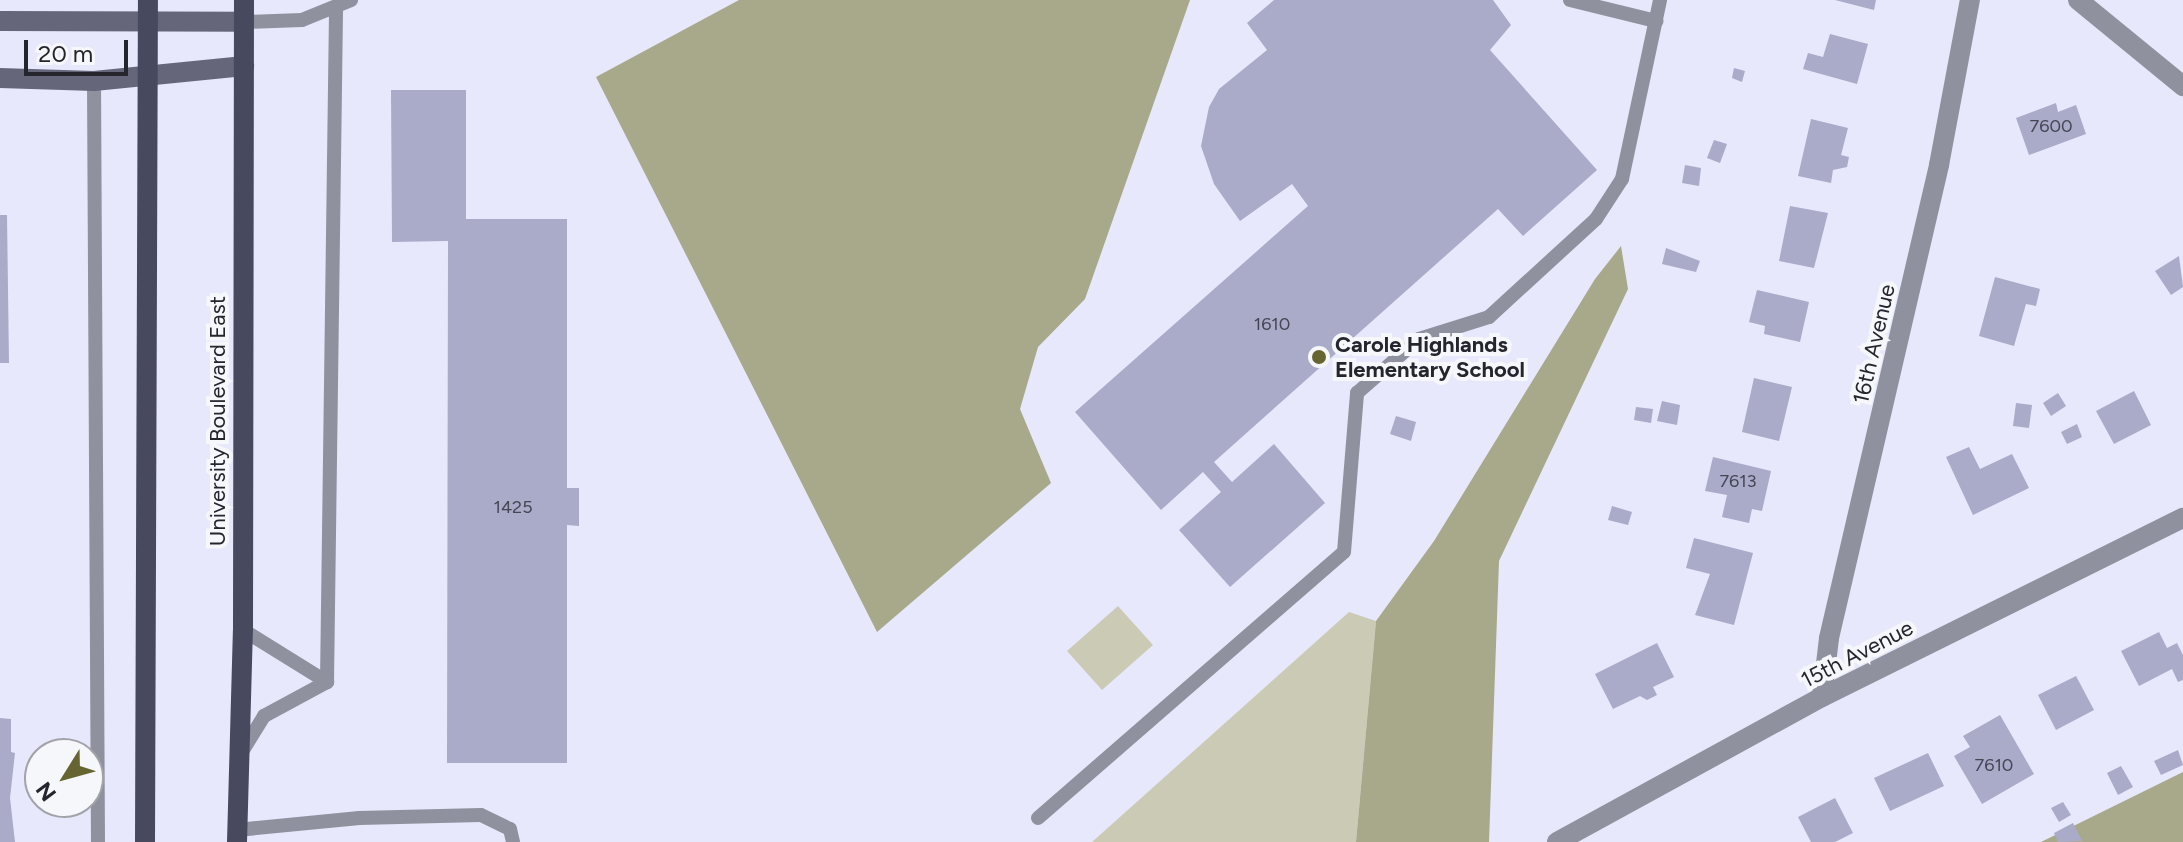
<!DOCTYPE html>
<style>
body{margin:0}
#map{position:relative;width:2183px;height:842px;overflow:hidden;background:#e7e8fb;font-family:Figtree,sans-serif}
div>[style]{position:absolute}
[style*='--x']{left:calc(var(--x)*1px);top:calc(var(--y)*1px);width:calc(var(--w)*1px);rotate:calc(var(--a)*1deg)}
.green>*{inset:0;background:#cbcbb5}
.forest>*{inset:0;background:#a8a88a}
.building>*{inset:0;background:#a9abc9}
.lane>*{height:14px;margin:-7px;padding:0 7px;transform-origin:7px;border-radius:7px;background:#8f919e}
.street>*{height:20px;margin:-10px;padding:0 10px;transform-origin:10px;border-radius:10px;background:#8f919e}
.secondary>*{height:20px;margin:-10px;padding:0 10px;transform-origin:10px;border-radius:10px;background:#656679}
.primary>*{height:20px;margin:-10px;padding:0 10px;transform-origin:10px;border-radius:10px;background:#47495e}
.dots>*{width:22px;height:22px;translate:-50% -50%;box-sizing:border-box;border:4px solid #f6f7fb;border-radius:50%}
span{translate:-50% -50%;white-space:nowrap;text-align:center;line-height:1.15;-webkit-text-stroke:8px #f6f7fb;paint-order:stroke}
.number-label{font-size:18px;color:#454654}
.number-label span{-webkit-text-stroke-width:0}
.poi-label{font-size:22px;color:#24252d;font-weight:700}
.left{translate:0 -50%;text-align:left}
.street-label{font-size:22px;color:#24252d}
.north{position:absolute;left:24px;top:738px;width:80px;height:80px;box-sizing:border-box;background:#f6f7fb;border:2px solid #a2a3a9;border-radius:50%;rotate:233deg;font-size:22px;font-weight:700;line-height:32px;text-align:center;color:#24252d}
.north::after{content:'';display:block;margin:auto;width:28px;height:36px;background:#666431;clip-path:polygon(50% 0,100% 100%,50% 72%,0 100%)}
.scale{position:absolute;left:24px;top:40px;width:104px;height:36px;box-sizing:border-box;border:4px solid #24252d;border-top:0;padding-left:10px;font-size:24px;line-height:28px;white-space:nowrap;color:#24252d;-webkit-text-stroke:6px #f6f7fb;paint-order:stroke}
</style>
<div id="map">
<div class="green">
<i style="clip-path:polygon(1118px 606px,1153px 645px,1102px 690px,1067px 651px)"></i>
<i style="clip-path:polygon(1349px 612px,1376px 621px,1356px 842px,1092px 842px)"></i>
</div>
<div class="forest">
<i style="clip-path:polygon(739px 0,1190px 0,1085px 299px,1038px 347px,1020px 409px,1051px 483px,877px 632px,596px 77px)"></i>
<i style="clip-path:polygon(1621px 246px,1628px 289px,1499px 561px,1489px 842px,1356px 842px,1376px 621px,1434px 541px,1595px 279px)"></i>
<i style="clip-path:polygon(2183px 772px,2183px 842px,2041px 842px)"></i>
</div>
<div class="building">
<i style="clip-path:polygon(1274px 0,1493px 0,1511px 25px,1490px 50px,1597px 170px,1523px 236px,1498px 209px,1214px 462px,1232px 482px,1274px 444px,1325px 503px,1230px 587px,1179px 530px,1221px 492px,1203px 472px,1161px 510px,1075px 412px,1308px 206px,1292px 184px,1240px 221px,1214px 184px,1201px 146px,1209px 107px,1219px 89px,1267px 50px,1247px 23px)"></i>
<i style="clip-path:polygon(1835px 0,1876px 0,1874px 10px)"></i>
<i style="clip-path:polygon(1830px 34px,1868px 44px,1857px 84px,1803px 69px,1808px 53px,1823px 57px)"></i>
<i style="clip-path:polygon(1734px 68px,1745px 71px,1742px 82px,1732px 78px)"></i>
<i style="clip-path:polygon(391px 90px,466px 90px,466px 219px,567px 219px,567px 488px,579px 488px,579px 526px,567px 525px,567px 763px,447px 763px,448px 241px,392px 242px)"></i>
<i style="clip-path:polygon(2056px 103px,2058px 112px,2076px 105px,2086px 134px,2029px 155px,2016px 118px)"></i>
<i style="clip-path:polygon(1811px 119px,1848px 128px,1841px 155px,1849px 157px,1847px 167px,1833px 170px,1831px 183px,1798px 176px)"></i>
<i style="clip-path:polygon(1714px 140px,1727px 144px,1720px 163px,1707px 158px)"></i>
<i style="clip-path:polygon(1685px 165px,1701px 168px,1699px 186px,1682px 183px)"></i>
<i style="clip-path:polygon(1790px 206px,1828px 213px,1814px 268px,1779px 261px)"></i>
<i style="clip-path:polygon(0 215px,7px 215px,9px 363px,0 363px)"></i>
<i style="clip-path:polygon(1666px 248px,1700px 261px,1696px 272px,1662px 264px)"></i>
<i style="clip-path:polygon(2179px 256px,2183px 287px,2171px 295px,2155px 271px)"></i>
<i style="clip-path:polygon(1995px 277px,2040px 289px,2036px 306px,2026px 304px,2014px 346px,1979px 336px)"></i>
<i style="clip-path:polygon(1757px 290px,1809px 302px,1800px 342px,1764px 334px,1765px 326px,1749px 322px)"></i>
<i style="clip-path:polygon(1754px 378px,1792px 387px,1779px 441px,1742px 432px)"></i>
<i style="clip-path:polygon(2134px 391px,2151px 425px,2114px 444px,2096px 411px)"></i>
<i style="clip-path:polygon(2058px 393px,2066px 406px,2051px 416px,2043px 403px)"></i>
<i style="clip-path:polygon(1662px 401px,1680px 405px,1677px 425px,1657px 421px)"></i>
<i style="clip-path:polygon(2016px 403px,2032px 405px,2029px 428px,2013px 426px)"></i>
<i style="clip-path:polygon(1636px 407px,1653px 409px,1651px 423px,1634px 420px)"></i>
<i style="clip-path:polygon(1396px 416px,1416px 422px,1411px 441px,1390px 434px)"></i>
<i style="clip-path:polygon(2077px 424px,2082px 437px,2067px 444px,2061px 432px)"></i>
<i style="clip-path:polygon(1969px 447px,1980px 469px,2012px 454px,2029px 488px,1973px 515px,1946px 457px)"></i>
<i style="clip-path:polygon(1713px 457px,1771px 471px,1762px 511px,1752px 509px,1749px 523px,1722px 517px,1727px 495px,1705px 491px)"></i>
<i style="clip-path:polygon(1612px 506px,1632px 512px,1628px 525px,1608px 520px)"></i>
<i style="clip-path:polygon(1694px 538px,1753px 553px,1734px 625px,1695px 615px,1710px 574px,1686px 568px)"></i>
<i style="clip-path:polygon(2159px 632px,2167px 648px,2177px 643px,2183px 655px,2183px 680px,2178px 682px,2172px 669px,2139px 686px,2121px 651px)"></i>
<i style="clip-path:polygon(1657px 643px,1674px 677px,1653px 687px,1657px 695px,1647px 700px,1640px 696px,1613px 709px,1595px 674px)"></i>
<i style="clip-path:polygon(2076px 676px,2094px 710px,2056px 730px,2038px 695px)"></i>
<i style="clip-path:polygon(2000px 715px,2034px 774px,1982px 804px,1954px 756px,1970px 747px,1963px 736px)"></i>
<i style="clip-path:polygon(0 718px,11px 719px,11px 752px,15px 753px,10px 798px,15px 842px,0 842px)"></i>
<i style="clip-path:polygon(2178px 750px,2183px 765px,2161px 775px,2154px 761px)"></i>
<i style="clip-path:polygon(1928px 753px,1944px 786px,1890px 811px,1874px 778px)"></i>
<i style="clip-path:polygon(2121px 766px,2133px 787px,2118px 795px,2107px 773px)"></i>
<i style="clip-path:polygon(1835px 798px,1853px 833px,1835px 842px,1811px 842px,1798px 817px)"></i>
<i style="clip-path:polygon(2063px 802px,2071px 815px,2059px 822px,2051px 808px)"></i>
<i style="clip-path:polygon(2073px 823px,2082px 841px,2058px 842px,2054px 833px)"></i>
</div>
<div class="lane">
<i style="--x:1570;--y:0;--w:89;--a:13.7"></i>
<i style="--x:244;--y:22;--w:58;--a:-2"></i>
<i style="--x:302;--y:20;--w:53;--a:-22.2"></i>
<i style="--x:94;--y:81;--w:761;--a:89.7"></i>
<i style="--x:243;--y:630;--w:99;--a:31.8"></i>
<i style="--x:327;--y:682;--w:674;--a:-89.23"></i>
<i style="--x:240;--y:755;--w:46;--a:-58.4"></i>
<i style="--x:264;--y:716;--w:72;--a:-28.4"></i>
<i style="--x:1038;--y:818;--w:405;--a:-41"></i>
<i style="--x:1344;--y:552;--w:160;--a:-85.3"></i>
<i style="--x:1357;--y:393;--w:82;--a:-41.1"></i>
<i style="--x:1419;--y:339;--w:73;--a:-17.4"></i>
<i style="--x:1489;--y:317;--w:145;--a:-42.5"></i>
<i style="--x:1596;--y:219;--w:48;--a:-57"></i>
<i style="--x:1622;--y:179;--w:183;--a:-78"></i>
<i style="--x:237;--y:830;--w:123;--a:-5.6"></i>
<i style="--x:359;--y:818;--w:122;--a:-1.4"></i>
<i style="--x:481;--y:815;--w:32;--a:26"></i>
<i style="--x:510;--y:829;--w:13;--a:77"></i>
</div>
<div class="street">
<i style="--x:2078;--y:0;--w:136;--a:39.3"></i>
<i style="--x:1822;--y:697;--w:59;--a:-83.2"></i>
<i style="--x:1829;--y:638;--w:486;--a:-76.9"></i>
<i style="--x:1939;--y:165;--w:168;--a:-79.4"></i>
<i style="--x:1557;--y:842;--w:302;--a:-28.7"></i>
<i style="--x:1822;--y:697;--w:403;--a:-26.4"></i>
</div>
<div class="secondary">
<i style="--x:0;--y:21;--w:244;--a:0.2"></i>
<i style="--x:0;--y:78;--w:94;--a:1.8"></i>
<i style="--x:94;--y:81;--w:151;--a:-5.7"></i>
</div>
<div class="primary">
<i style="--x:145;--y:842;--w:842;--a:-89.8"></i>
<i style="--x:237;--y:842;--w:212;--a:-88.4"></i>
<i style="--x:243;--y:630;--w:630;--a:-89.91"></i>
</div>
<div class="dots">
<i style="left:1319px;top:357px;background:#666431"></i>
</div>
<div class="number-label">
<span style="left:2051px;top:126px">7600</span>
<span style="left:1272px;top:324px">1610</span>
<span style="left:1738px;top:481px">7613</span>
<span style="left:513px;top:507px">1425</span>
<span style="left:1994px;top:765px">7610</span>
</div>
<div class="poi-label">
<span class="left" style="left:1335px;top:357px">Carole Highlands<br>Elementary School</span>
</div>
<div class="street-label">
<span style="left:1874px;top:344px;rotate:-77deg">16th Avenue</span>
<span style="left:218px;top:421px;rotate:-90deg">University Boulevard East</span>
<span style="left:1857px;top:654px;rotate:-27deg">15th Avenue</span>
</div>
<div class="north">N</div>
<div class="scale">20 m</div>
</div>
